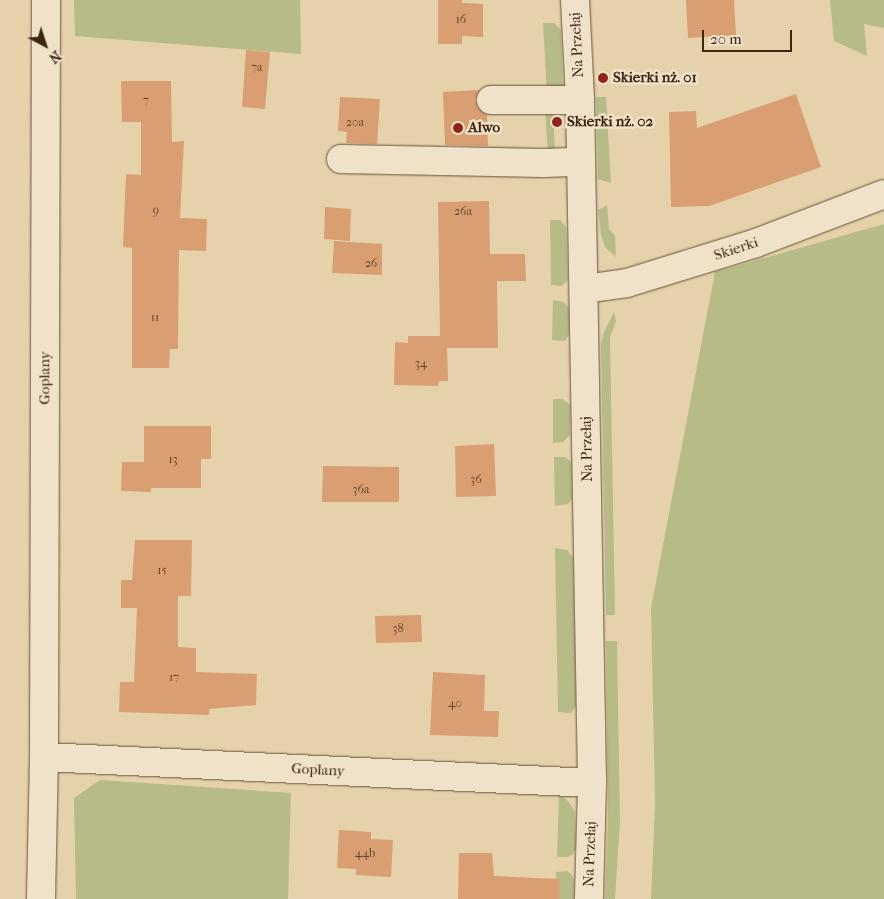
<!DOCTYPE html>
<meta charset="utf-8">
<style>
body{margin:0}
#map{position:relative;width:884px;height:899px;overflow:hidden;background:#e6d2aa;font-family:"IM FELL French Canon",serif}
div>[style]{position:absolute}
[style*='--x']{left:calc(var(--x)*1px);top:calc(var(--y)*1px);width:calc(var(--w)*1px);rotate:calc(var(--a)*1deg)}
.green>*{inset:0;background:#b7bb87}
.building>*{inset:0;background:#d99e71}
.roads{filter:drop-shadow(0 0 1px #675139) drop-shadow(0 0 1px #675139)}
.minor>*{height:28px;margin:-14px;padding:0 14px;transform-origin:14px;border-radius:14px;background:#efe2c8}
.dots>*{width:14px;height:14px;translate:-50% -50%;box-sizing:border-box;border:2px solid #efe2c8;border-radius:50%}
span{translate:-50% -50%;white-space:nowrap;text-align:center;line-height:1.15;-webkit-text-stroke:5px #efe2c8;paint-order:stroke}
.number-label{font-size:12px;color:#64442a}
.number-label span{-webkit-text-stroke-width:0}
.street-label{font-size:15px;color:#3d2613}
.poi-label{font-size:15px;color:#3d2613;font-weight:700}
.left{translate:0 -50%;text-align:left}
.north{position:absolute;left:20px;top:20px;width:50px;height:50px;-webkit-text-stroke:4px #efe2c8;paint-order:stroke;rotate:140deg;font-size:14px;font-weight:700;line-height:20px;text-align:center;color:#3d2613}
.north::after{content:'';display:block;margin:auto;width:18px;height:22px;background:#3d2613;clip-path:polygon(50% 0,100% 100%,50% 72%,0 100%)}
.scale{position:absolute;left:702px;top:30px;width:90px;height:22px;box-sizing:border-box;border:2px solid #3d2613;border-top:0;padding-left:6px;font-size:15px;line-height:18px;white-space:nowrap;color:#3d2613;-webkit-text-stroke:4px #efe2c8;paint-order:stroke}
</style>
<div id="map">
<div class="green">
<i style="clip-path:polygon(74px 0,300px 0,301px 54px,75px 36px)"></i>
<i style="clip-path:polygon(830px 0,884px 0,884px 28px,864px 24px,867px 56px,834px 41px)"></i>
<i style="clip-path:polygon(543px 23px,554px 23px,561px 30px,563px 86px,561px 90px,547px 92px)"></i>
<i style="clip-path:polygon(596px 97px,606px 97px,611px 183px,598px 179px)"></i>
<i style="clip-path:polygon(545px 108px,553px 108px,555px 153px,548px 154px)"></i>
<i style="clip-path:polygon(607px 205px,609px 229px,615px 236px,616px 257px,605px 247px,601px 235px,598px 210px)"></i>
<i style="clip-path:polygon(550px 220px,560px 220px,566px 227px,568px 280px,562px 286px,551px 285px)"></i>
<i style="clip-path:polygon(884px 224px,884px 899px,651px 899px,655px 803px,651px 608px,715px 272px)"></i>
<i style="clip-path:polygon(553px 300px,564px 302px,569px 309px,569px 335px,565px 341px,552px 340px)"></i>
<i style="clip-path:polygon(614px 312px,616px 321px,610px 337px,615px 615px,606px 615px,601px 344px,604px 332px)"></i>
<i style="clip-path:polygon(553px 399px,563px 399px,570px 405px,570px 435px,563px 442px,553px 443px)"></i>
<i style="clip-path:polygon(554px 457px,565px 457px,571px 462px,572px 499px,568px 504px,555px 506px)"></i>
<i style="clip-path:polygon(555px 548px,567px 550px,573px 557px,576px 706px,571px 713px,558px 712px)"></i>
<i style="clip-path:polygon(606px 641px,617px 641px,620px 822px,615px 899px,605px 899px,608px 818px)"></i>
<i style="clip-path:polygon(100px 780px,291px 793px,288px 899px,76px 899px,74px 798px)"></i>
<i style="clip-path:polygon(559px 794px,568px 801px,575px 812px,576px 848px,573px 854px,568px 857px,557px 857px)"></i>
<i style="clip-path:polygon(567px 871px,571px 874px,574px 880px,574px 899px,556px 899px,556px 872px)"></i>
</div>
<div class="building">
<i style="clip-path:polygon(438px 0,462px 0,462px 3px,483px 4px,483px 37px,462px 36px,462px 44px,438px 44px)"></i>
<i style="clip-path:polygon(686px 0,734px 0,736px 35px,688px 38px)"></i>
<i style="clip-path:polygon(246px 50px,270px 52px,265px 109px,242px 107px)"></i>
<i style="clip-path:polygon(121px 81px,171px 81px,172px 142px,184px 141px,180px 218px,207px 219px,206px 251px,179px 250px,178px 349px,170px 349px,169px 368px,132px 368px,132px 248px,123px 247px,126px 174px,141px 175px,141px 122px,122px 122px)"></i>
<i style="clip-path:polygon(479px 90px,475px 100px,478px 108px,487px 115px,488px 146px,445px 145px,443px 92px)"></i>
<i style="clip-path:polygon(796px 94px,821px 167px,709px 206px,671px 207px,669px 112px,696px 111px,697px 128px)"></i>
<i style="clip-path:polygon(340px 97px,380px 99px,377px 144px,346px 143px,347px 132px,338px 131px)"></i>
<i style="clip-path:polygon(489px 201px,490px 254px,525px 254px,526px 281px,497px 281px,498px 348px,447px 348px,448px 381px,439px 381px,438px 386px,394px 385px,395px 342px,408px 343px,408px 336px,440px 336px,438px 202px)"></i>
<i style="clip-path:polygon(325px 207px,351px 209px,350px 241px,324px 239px)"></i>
<i style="clip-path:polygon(334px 241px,382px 244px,382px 275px,332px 273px)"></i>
<i style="clip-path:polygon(144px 426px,211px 426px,211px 459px,201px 459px,201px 488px,151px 488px,151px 492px,121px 491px,122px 462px,144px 462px)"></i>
<i style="clip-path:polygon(494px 444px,496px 496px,456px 497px,455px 446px)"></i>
<i style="clip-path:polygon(323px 466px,399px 467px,399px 502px,322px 502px)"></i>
<i style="clip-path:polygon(135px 540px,192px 540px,191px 596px,178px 596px,178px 647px,196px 648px,196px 672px,257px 674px,256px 705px,209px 709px,209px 715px,119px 712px,120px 682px,134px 682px,137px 608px,121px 608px,121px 580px,132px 580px)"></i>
<i style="clip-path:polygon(421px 615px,422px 642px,376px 643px,375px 616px)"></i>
<i style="clip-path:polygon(433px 672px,485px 675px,484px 711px,499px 711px,498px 737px,430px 735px)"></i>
<i style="clip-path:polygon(339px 830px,371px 832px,371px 839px,393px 840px,391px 877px,356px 875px,356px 869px,337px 868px)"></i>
<i style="clip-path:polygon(459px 853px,492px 853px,494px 876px,559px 879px,559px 899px,458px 899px)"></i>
</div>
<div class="roads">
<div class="minor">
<i style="--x:575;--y:0;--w:100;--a:87.1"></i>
<i style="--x:580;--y:100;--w:683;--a:88.99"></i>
<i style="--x:592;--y:783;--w:116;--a:91.5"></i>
<i style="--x:491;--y:100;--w:89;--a:0"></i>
<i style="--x:341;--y:159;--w:202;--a:1.1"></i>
<i style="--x:543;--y:163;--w:38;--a:-2"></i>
<i style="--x:584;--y:289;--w:43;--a:-7.9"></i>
<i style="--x:627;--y:283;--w:135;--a:-17.2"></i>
<i style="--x:756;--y:243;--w:137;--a:-20.9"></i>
<i style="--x:44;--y:757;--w:549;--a:2.72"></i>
<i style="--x:41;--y:899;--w:142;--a:-88.8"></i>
<i style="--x:44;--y:757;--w:757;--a:-89.85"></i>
</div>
</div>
<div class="dots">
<i style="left:603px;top:78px;background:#8f2418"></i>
<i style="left:557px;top:122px;background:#8f2418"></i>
<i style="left:458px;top:128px;background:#8f2418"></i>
</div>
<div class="number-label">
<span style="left:461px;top:20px">16</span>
<span style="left:257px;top:68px">7a</span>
<span style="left:146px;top:101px">7</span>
<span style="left:355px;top:123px">20a</span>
<span style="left:156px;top:211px">9</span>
<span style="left:463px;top:212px">26a</span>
<span style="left:371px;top:264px">26</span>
<span style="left:155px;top:318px">11</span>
<span style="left:421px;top:364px">34</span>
<span style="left:173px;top:460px">13</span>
<span style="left:476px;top:480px">36</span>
<span style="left:361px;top:490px">36a</span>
<span style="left:162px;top:571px">15</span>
<span style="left:398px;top:629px">38</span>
<span style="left:174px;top:678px">17</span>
<span style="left:455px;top:704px">40</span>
<span style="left:365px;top:854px">44b</span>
</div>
<div class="street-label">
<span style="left:577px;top:45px;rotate:-93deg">Na Przełaj</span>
<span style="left:736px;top:249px;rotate:-18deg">Skierki</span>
<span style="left:45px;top:378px;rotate:-90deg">Goplany</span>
<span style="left:587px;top:449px;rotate:-91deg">Na Przełaj</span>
<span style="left:318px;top:770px;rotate:3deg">Goplany</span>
<span style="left:590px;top:854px;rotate:-88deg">Na Przełaj</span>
</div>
<div class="poi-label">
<span class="left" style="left:613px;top:78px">Skierki nż. 01</span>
<span class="left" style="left:567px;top:122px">Skierki nż. 02</span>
<span class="left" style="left:468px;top:128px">Alwo</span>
</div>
<div class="north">N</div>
<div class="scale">20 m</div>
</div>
